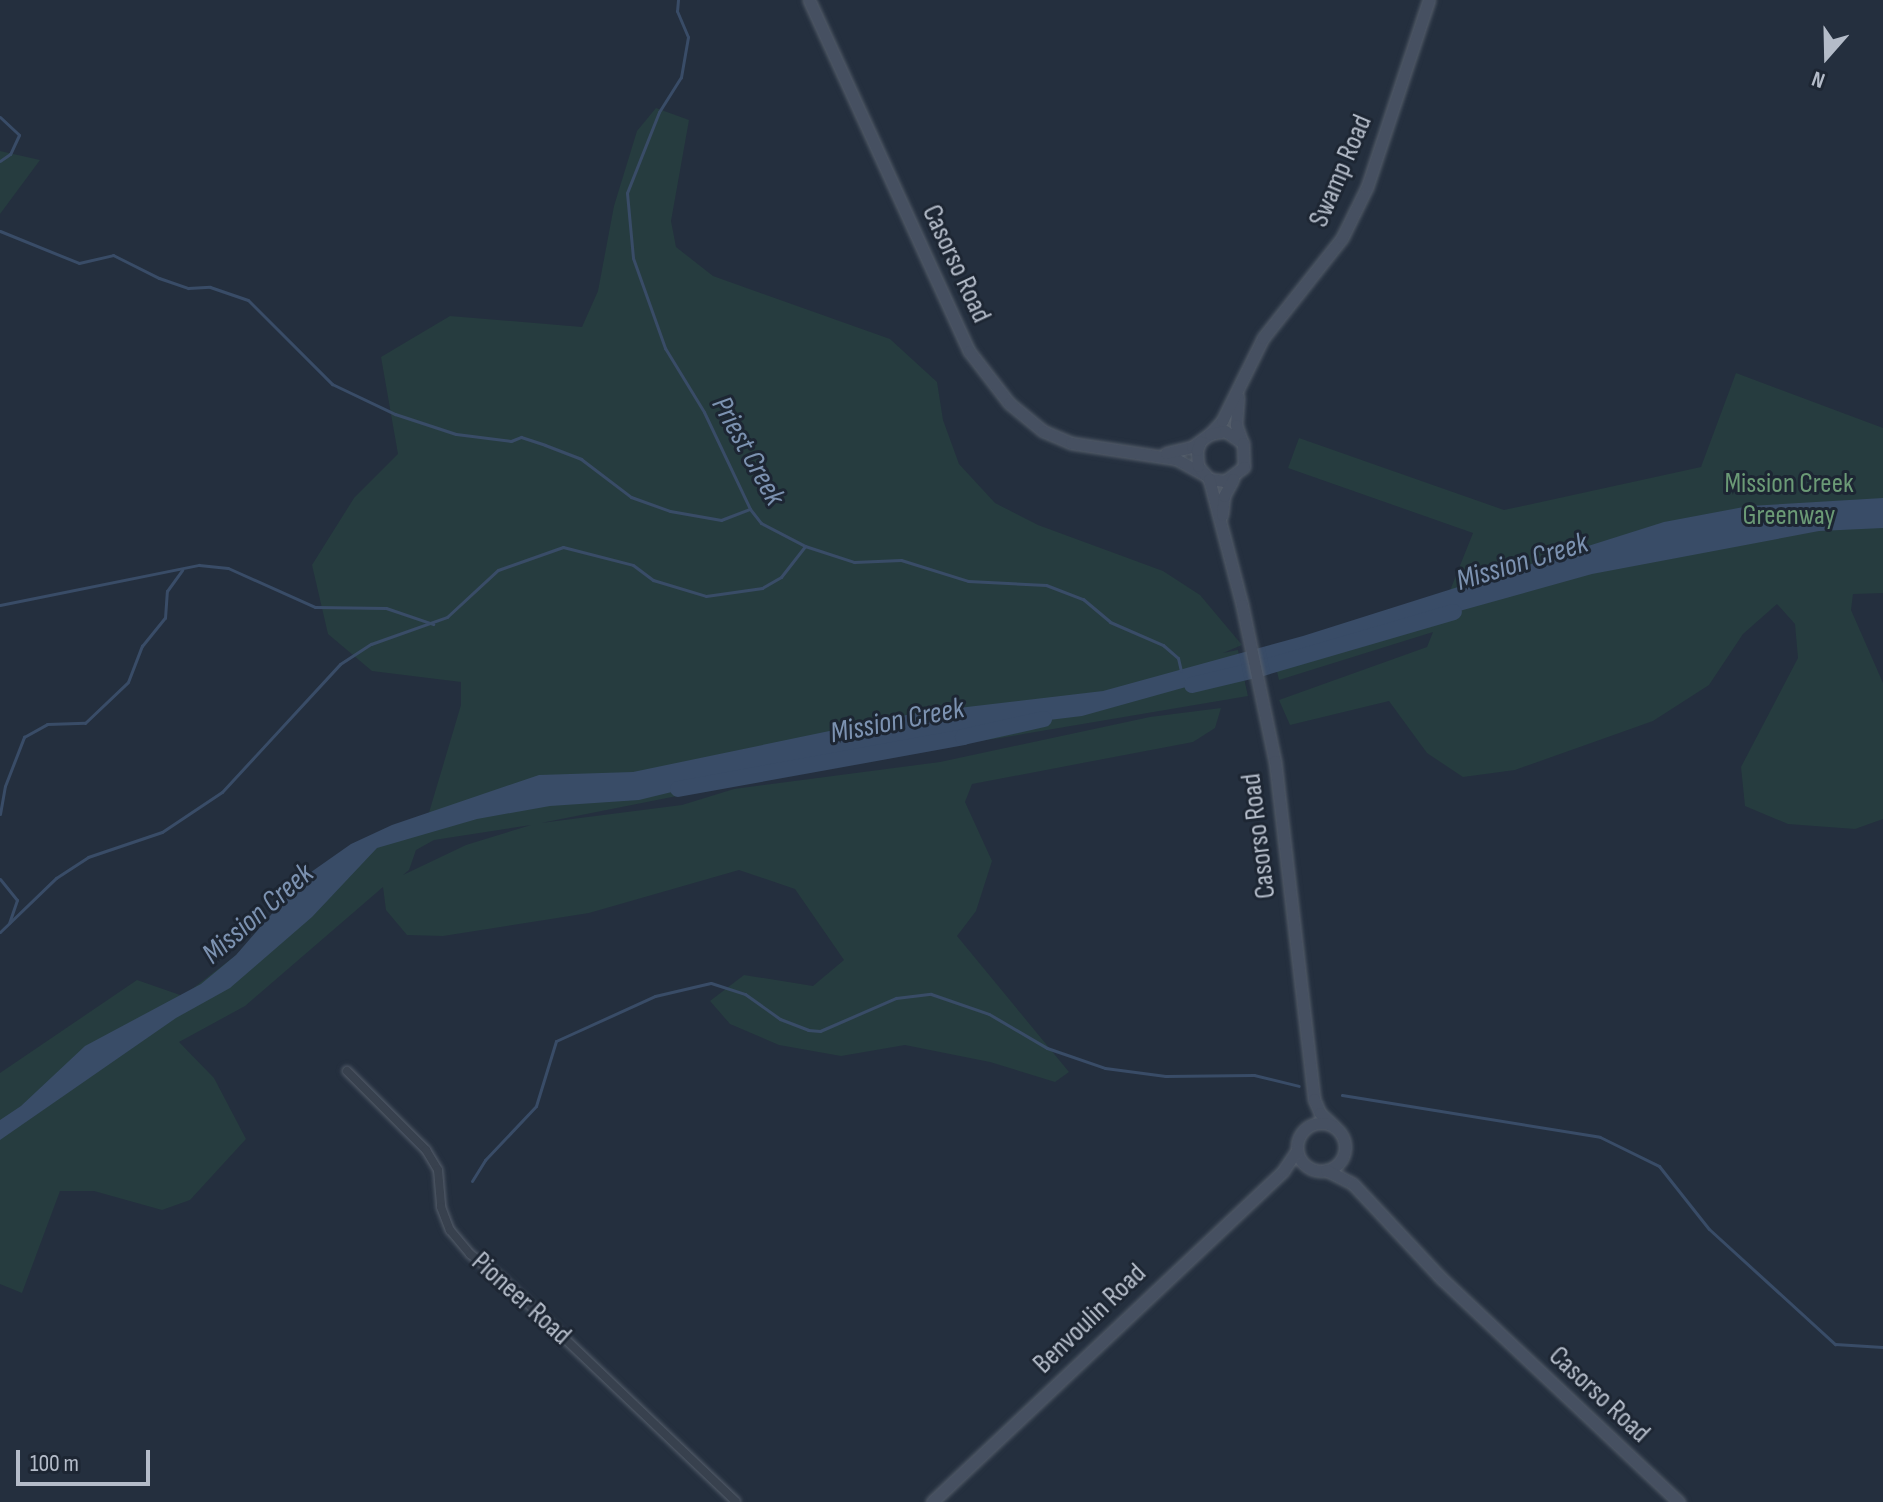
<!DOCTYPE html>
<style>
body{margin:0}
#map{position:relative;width:1883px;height:1502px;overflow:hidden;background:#242f3e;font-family:"Sofia Sans Condensed",sans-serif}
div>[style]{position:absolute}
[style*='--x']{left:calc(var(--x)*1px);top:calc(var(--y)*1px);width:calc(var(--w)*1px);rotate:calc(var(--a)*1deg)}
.green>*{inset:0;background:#263c3f}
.water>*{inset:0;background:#394c67}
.stream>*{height:3px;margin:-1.5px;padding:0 1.5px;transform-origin:1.5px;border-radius:1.5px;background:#394c67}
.river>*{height:16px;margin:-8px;padding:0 8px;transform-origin:8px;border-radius:8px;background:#394c67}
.roads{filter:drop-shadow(0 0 2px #565f6c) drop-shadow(0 0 2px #565f6c)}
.street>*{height:8px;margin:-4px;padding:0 4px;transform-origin:4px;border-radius:4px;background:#38414e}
.secondary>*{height:11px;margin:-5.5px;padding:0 5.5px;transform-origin:5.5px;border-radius:5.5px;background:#465061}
.secondary>.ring{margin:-5.5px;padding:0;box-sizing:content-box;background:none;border:11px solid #465061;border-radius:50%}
span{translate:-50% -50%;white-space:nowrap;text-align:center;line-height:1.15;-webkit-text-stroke:6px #1d2633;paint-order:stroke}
.street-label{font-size:28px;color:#b4bcc9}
.park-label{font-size:28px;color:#6b9a76}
.water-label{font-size:30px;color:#7c92b1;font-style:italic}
.north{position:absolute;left:1787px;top:16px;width:80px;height:80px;-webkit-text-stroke:6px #1d2633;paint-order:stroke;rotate:200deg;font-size:22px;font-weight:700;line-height:32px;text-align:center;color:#b4bcc9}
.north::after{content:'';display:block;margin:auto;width:28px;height:36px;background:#b4bcc9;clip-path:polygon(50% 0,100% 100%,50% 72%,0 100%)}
.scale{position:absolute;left:16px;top:1450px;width:134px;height:36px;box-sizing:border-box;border:4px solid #b4bcc9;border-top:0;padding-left:10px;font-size:24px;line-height:28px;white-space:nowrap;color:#b4bcc9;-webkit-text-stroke:6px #1d2633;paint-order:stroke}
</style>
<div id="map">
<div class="green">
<i style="clip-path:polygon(evenodd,656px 108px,689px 120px,671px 221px,676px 247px,713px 276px,890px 339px,937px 382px,943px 420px,959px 464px,995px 503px,1038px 525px,1163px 571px,1200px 595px,1242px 645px,1223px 653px,1238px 650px,1248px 696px,1000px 738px,784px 769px,677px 796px,541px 823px,682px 805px,734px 789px,940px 762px,1150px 717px,1221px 708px,1215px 728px,1193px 742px,972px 784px,965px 802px,992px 861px,976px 911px,957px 936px,1069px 1072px,1055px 1082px,990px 1062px,905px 1045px,841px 1056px,779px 1045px,730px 1024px,710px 1001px,744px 975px,813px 986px,844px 960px,795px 889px,739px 870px,589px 913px,443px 936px,407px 935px,386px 910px,383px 887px,245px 1006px,179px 1042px,214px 1078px,246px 1139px,190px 1200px,162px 1210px,94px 1191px,60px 1191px,22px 1293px,0 1284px,0 1073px,137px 980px,183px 996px,413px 819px,428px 816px,461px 705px,461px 682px,372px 671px,328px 634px,312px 565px,354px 498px,398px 454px,381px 357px,450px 316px,582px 327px,598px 291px,614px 206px,637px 131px,656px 108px,531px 825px,466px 845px,403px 875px,409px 870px,416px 850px,434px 840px,531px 825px)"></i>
<i style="clip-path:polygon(0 151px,40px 160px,0 214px)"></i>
<i style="clip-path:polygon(1736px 373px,1883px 428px,1883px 593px,1853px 594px,1851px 610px,1883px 683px,1883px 819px,1855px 829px,1788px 824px,1745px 806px,1741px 767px,1798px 658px,1795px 624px,1777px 604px,1743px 634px,1709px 685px,1653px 721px,1515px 770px,1463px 777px,1427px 753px,1389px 701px,1290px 725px,1279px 700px,1427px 647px,1433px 632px,1279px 680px,1272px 651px,1449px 593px,1473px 533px,1288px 468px,1299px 438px,1504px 510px,1701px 467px)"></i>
</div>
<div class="water">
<i style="clip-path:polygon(1883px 498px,1883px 528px,1819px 531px,1592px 574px,1082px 716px,974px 729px,889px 750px,795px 762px,639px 800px,550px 806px,477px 819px,377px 848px,312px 917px,230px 988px,176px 1018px,0 1140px,0 1120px,21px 1106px,85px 1046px,201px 984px,236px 955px,304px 877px,351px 844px,392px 825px,539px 775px,633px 772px,916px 713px,1103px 691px,1303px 636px,1664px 522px,1749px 506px)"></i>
</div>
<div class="stream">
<i style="--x:678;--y:0;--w:11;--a:95"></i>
<i style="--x:677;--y:11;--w:28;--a:67"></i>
<i style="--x:688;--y:37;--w:41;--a:99.9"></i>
<i style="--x:681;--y:77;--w:41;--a:122.2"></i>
<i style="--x:659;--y:112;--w:87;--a:111.6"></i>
<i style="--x:627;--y:193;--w:65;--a:84.7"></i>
<i style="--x:633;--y:258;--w:96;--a:70.4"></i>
<i style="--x:665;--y:348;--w:75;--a:58.6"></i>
<i style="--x:704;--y:412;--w:107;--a:64.6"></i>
<i style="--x:750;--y:509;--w:18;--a:52"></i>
<i style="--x:761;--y:523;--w:50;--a:27.6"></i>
<i style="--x:805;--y:546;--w:52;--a:18.1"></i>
<i style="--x:854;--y:562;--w:47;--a:-2.4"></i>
<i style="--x:901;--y:560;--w:70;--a:17.4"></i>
<i style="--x:968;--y:581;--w:78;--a:2.9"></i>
<i style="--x:1046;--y:585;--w:40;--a:21"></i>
<i style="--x:1083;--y:599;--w:35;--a:40"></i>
<i style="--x:1110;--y:622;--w:58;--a:23.5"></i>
<i style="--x:1163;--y:645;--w:20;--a:41"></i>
<i style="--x:1178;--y:658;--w:13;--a:77"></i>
<i style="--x:0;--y:117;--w:26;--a:43"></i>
<i style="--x:19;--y:135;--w:21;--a:115"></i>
<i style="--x:10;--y:154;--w:12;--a:145"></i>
<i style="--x:0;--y:231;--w:85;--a:22.1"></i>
<i style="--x:79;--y:263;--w:35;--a:-13"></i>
<i style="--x:113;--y:255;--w:51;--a:26.6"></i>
<i style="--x:159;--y:278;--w:31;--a:19"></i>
<i style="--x:188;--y:288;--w:22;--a:-3"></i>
<i style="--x:210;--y:287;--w:40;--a:18.9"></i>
<i style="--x:248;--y:300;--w:119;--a:45"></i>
<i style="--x:332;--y:384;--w:70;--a:25.5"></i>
<i style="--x:395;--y:414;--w:64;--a:18.2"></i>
<i style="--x:456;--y:434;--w:55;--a:7.3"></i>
<i style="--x:511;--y:441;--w:11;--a:-22"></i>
<i style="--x:521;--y:437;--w:25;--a:18"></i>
<i style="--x:545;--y:445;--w:39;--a:21"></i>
<i style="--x:581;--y:459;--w:63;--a:37.2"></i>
<i style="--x:631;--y:497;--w:41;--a:19.7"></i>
<i style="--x:670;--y:511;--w:52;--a:10"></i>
<i style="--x:721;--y:520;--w:31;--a:-21"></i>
<i style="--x:0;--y:605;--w:203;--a:-11.4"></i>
<i style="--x:199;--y:565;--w:29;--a:6"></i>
<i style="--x:228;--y:568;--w:95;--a:24.1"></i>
<i style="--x:315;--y:607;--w:71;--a:0.8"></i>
<i style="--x:386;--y:608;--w:50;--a:18.8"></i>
<i style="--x:0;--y:814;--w:28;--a:-80"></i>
<i style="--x:5;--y:786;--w:53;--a:-68.8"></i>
<i style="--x:24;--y:737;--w:26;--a:-29"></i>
<i style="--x:47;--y:724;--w:38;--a:-2"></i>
<i style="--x:85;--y:723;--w:59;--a:-43.6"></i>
<i style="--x:128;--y:682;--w:39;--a:-69"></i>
<i style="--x:142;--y:646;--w:36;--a:-51"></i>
<i style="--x:165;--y:618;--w:27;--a:-86"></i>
<i style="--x:167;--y:591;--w:26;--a:-54"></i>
<i style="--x:0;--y:879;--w:27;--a:51"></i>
<i style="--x:17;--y:900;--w:24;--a:109"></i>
<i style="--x:0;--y:932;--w:78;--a:-44"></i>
<i style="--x:56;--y:878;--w:38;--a:-33"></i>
<i style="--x:88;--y:857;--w:78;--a:-18.7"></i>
<i style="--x:162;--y:832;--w:72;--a:-33.7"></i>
<i style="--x:222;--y:792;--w:174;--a:-47.3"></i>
<i style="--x:340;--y:664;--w:37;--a:-33"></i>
<i style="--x:371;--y:644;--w:81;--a:-19.6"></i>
<i style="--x:447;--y:617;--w:69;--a:-42.7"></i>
<i style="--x:498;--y:570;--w:69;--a:-19.5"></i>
<i style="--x:563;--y:547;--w:72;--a:14.4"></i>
<i style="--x:633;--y:565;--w:25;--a:37"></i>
<i style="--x:653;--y:580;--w:55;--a:16.8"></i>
<i style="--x:706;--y:596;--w:57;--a:-8.1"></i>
<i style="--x:762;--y:588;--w:22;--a:-30"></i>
<i style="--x:781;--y:577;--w:39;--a:-52"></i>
<i style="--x:1342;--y:1095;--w:261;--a:9.2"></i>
<i style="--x:1600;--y:1137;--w:66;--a:26.2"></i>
<i style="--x:1659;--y:1166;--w:80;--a:51.6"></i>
<i style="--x:1709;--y:1229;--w:171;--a:42.4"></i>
<i style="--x:1835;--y:1344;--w:48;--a:3.6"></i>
<i style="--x:472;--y:1181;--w:25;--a:-58"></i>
<i style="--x:485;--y:1160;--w:74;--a:-46.6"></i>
<i style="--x:536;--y:1106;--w:68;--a:-72.9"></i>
<i style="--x:556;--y:1041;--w:109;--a:-24.4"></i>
<i style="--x:655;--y:996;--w:57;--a:-13.1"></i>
<i style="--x:711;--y:983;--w:36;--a:18"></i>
<i style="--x:745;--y:994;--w:43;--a:35.5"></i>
<i style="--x:780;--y:1019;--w:30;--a:21"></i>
<i style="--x:808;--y:1030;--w:12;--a:5"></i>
<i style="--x:820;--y:1031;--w:83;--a:-23.5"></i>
<i style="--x:896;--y:998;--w:35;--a:-7"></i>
<i style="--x:931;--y:994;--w:61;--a:19"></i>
<i style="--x:989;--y:1014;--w:67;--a:30.4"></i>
<i style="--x:1047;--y:1048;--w:61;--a:19"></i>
<i style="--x:1105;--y:1068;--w:61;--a:7.6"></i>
<i style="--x:1165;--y:1076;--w:89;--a:-0.6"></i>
<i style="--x:1254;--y:1075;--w:46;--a:13.7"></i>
</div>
<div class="river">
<i style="--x:1192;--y:685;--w:69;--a:-13.4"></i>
<i style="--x:1259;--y:669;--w:203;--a:-16.3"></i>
<i style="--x:678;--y:789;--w:290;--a:-10.3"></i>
<i style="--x:963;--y:737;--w:83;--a:-12.5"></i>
</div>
<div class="roads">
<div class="street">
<i style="--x:347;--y:1071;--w:112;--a:45"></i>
<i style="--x:426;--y:1150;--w:23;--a:59"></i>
<i style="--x:438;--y:1170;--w:37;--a:85"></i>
<i style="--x:441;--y:1207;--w:25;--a:69"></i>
<i style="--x:450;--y:1230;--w:31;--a:50"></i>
<i style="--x:470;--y:1254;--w:36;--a:37"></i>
<i style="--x:499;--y:1276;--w:327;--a:43.6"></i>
</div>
<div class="secondary">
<i style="--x:809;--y:0;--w:386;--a:65.5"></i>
<i style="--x:969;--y:351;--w:66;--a:52.4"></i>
<i style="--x:1009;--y:403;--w:44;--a:39.5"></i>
<i style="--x:1043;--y:431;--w:30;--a:23"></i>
<i style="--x:1071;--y:443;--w:106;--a:8.7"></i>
<i style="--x:1176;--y:459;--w:31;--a:29"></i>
<i style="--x:1238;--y:397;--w:28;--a:94"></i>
<i style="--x:1236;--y:425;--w:15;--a:70"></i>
<i style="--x:1210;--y:434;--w:18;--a:-47"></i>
<i style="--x:1222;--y:421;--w:93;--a:-63.7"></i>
<i style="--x:1263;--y:338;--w:127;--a:-51.7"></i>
<i style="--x:1342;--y:238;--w:57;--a:-63.9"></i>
<i style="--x:1367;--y:187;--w:197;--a:-71.7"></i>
<i style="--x:1166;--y:453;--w:27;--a:-13"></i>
<i style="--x:1192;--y:447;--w:22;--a:-36"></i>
<i style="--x:1210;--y:434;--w:15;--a:-11"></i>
<i style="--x:1225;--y:431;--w:22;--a:34"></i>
<i style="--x:1243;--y:443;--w:24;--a:88"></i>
<i style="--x:1244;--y:467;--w:24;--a:144"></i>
<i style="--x:1225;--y:481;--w:16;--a:-173"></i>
<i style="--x:1209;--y:479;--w:17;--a:-130"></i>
<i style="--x:1198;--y:466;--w:16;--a:-94"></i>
<i style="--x:1197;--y:450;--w:9;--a:-69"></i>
<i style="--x:1209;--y:479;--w:130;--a:75.3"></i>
<i style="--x:1242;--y:605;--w:159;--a:78.1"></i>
<i style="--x:1275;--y:761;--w:340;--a:83.4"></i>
<i style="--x:1314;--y:1099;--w:15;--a:67"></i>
<i style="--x:1320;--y:1113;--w:19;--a:43"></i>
<i style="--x:1222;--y:515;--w:19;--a:-84"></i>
<i style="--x:1224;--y:496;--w:19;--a:-62"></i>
<i class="ring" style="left:1297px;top:1123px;width:37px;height:37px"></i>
<i style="--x:1326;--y:1170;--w:30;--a:27"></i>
<i style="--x:1353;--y:1184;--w:129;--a:46.9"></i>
<i style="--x:1441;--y:1278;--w:327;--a:43.3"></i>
<i style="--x:932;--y:1502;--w:482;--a:-43.3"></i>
<i style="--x:1283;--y:1171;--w:25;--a:-56"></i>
</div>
</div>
<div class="street-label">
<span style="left:1341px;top:171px;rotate:-67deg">Swamp Road</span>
<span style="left:956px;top:264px;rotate:65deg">Casorso Road</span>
<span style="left:1259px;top:836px;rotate:-97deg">Casorso Road</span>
<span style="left:521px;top:1299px;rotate:42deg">Pioneer Road</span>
<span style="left:1090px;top:1319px;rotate:-44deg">Benvoulin Road</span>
<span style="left:1599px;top:1395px;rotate:43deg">Casorso Road</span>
</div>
<div class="park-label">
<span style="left:1789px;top:500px">Mission Creek<br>Greenway</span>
</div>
<div class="water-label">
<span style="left:748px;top:451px;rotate:61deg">Priest Creek</span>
<span style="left:1522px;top:562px;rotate:-17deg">Mission Creek</span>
<span style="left:897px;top:721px;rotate:-11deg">Mission Creek</span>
<span style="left:258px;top:914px;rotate:-41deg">Mission Creek</span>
</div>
<div class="north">N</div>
<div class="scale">100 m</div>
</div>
